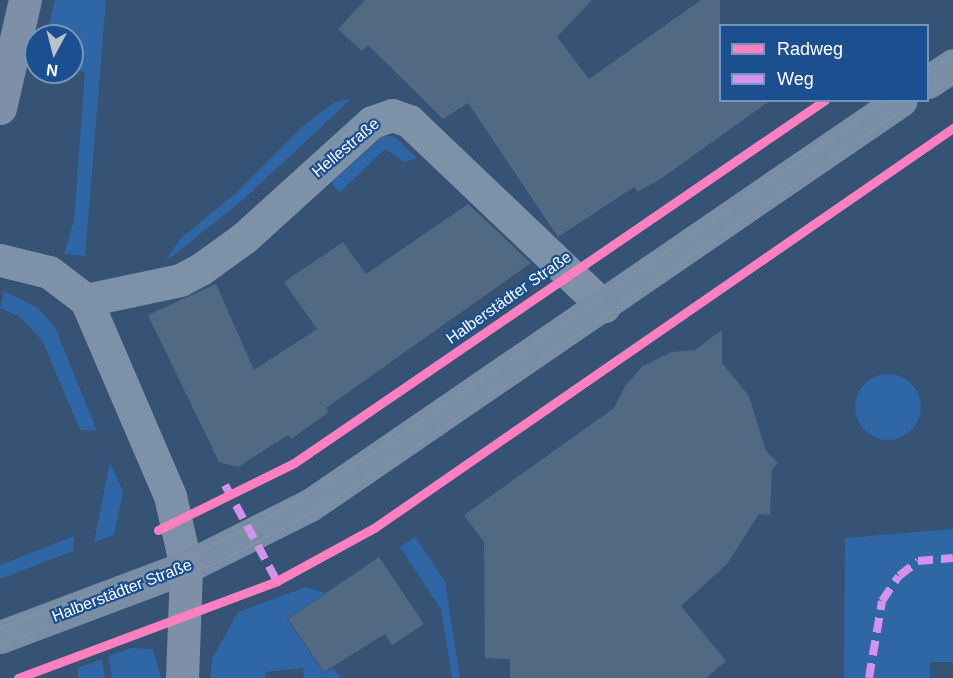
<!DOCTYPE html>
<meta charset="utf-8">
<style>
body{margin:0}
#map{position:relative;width:953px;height:678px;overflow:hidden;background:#365274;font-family:Helvetica,sans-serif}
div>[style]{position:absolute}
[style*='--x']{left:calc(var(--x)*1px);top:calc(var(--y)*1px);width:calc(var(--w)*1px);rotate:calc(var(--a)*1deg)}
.green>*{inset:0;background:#2f66a5}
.round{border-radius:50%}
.building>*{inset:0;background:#526984}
.minor>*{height:33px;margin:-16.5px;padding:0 16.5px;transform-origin:16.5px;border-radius:16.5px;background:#7d92a8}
.secondary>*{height:33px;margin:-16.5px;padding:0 16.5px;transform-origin:16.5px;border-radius:16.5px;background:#798da4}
.trunk>*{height:33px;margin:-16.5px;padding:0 16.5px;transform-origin:16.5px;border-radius:16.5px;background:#7e90a7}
.tram>*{height:1.5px;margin:-0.75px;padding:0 0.75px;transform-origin:0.75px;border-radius:0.75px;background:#7e92a7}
.quiet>*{height:8px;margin-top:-4px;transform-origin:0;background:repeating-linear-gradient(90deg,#d193ec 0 15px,transparent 0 23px)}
.cycleway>*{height:9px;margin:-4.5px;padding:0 4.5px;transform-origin:4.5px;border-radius:4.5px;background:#ff80c0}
span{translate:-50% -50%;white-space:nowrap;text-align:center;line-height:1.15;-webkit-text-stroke:4.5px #1b4f8f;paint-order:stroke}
.street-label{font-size:16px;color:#fff}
.legend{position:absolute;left:719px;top:24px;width:210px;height:78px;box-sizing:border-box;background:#1b4f8f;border:2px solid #7695bc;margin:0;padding:8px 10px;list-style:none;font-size:18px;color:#fff}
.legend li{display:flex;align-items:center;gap:12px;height:30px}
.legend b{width:30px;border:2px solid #7695bc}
.north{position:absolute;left:24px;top:24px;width:60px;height:60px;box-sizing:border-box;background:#1b4f8f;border:2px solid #7695bc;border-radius:50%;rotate:187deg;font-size:16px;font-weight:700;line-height:24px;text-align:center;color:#fff}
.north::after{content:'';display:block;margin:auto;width:21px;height:27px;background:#b9c2ce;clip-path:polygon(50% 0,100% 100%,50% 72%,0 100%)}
</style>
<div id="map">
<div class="green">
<i style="clip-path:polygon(55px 0,106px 0,85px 256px,64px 254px,74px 220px,85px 72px,72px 70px,72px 36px,46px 36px)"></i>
<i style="clip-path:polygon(351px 99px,245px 198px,165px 262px,180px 239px,237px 192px,302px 127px,335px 102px)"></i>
<i style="clip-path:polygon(384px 135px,395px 137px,417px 158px,404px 162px,385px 149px,339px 193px,332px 182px)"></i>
<i style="clip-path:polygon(4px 291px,38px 308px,55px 327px,97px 431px,80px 430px,43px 342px,20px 317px,0 308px)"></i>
<i class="round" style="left:855px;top:374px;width:66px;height:66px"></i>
<i style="clip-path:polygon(110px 462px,123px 492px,114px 535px,94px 542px)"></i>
<i style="clip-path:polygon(953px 529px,953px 662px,930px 662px,930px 678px,844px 678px,845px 538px)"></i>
<i style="clip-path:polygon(74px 536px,73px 551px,0 579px,0 565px)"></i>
<i style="clip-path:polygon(415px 537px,445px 582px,460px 678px,452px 678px,441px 609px,400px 547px)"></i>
<i style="clip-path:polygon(306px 587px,325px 593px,287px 619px,324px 673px,333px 668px,341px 678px,304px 678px,303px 668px,265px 672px,266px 678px,210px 678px,213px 657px,238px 612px)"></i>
<i style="clip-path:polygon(131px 648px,153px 649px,161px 678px,112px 678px,108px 656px)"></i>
<i style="clip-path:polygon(102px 659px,105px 678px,78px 678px,77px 668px)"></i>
</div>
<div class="building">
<i style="clip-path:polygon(365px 0,592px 0,557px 37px,589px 79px,701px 0,720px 0,720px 100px,771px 100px,662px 178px,638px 192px,634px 187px,558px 237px,468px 103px,443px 119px,368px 45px,362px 51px,338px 29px)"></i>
<i style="clip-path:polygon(468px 204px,531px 263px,326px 408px,329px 412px,291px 439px,288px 435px,238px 467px,219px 462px,148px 315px,216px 284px,254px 370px,317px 329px,284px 282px,343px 242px,366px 274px)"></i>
<i style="clip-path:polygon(722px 330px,722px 363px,749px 396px,766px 451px,778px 463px,772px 469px,770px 515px,759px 514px,727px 564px,681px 606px,726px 661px,706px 678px,510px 678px,510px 659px,485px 658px,484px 542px,464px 515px,614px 408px,625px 386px,643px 366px,672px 352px,695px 350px)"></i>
<i style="clip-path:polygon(379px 557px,424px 624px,392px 645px,385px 634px,324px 672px,288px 619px)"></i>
</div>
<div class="minor">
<i style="--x:0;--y:260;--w:50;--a:13.8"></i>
<i style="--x:49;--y:272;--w:46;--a:37.1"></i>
<i style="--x:86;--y:300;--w:213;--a:66.8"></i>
<i style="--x:170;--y:496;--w:73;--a:77.3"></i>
<i style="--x:86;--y:300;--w:96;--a:-12"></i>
<i style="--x:180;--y:280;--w:24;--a:-28"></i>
<i style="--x:201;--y:269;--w:54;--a:-36"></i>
<i style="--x:245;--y:237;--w:171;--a:-42.2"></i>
<i style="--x:372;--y:122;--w:21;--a:-19"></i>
<i style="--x:392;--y:115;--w:18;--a:19"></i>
<i style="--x:409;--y:121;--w:269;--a:43.6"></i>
</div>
<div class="secondary">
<i style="--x:928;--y:82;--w:30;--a:-34"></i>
<i style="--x:0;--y:637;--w:199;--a:-20.6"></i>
<i style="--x:186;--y:567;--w:139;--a:-26.6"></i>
<i style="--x:310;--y:505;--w:716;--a:-34.42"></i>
</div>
<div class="trunk">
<i style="--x:0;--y:108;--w:111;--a:-77"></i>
<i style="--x:182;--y:678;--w:111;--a:-87.9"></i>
</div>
<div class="tram">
<i style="--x:928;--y:72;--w:30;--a:-34"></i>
<i style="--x:928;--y:93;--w:31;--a:-36"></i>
<i style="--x:0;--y:628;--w:190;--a:-20.3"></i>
<i style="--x:178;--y:562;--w:105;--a:-26.1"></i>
<i style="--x:272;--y:516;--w:149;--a:-32.1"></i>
<i style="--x:398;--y:437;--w:594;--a:-34.57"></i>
<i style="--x:0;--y:645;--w:235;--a:-20.7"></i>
<i style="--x:220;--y:562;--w:106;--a:-28"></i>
<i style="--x:314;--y:512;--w:93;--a:-31.8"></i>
<i style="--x:393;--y:463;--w:637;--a:-34.76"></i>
</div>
<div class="quiet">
<i style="--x:225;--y:485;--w:109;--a:61.6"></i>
<i style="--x:869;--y:678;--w:78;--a:-80.4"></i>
<i style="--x:882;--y:601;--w:30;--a:-56"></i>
<i style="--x:899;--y:576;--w:24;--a:-38"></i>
<i style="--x:918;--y:561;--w:35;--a:-5"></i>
</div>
<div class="cycleway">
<i style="--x:158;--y:530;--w:152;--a:-26.2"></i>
<i style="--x:294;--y:463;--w:643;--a:-34.36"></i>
<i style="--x:18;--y:678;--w:277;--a:-20.5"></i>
<i style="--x:277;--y:581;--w:111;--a:-28.7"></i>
<i style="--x:374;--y:528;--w:704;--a:-34.64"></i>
</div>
<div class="street-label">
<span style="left:346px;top:148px;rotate:-40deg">Hellestraße</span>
<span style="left:509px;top:298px;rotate:-35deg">Halberstädter Straße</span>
<span style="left:122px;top:591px;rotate:-21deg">Halberstädter Straße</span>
</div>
<ul class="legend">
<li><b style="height:8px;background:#ff80c0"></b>Radweg</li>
<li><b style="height:8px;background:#d193ec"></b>Weg</li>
</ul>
<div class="north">N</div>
</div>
